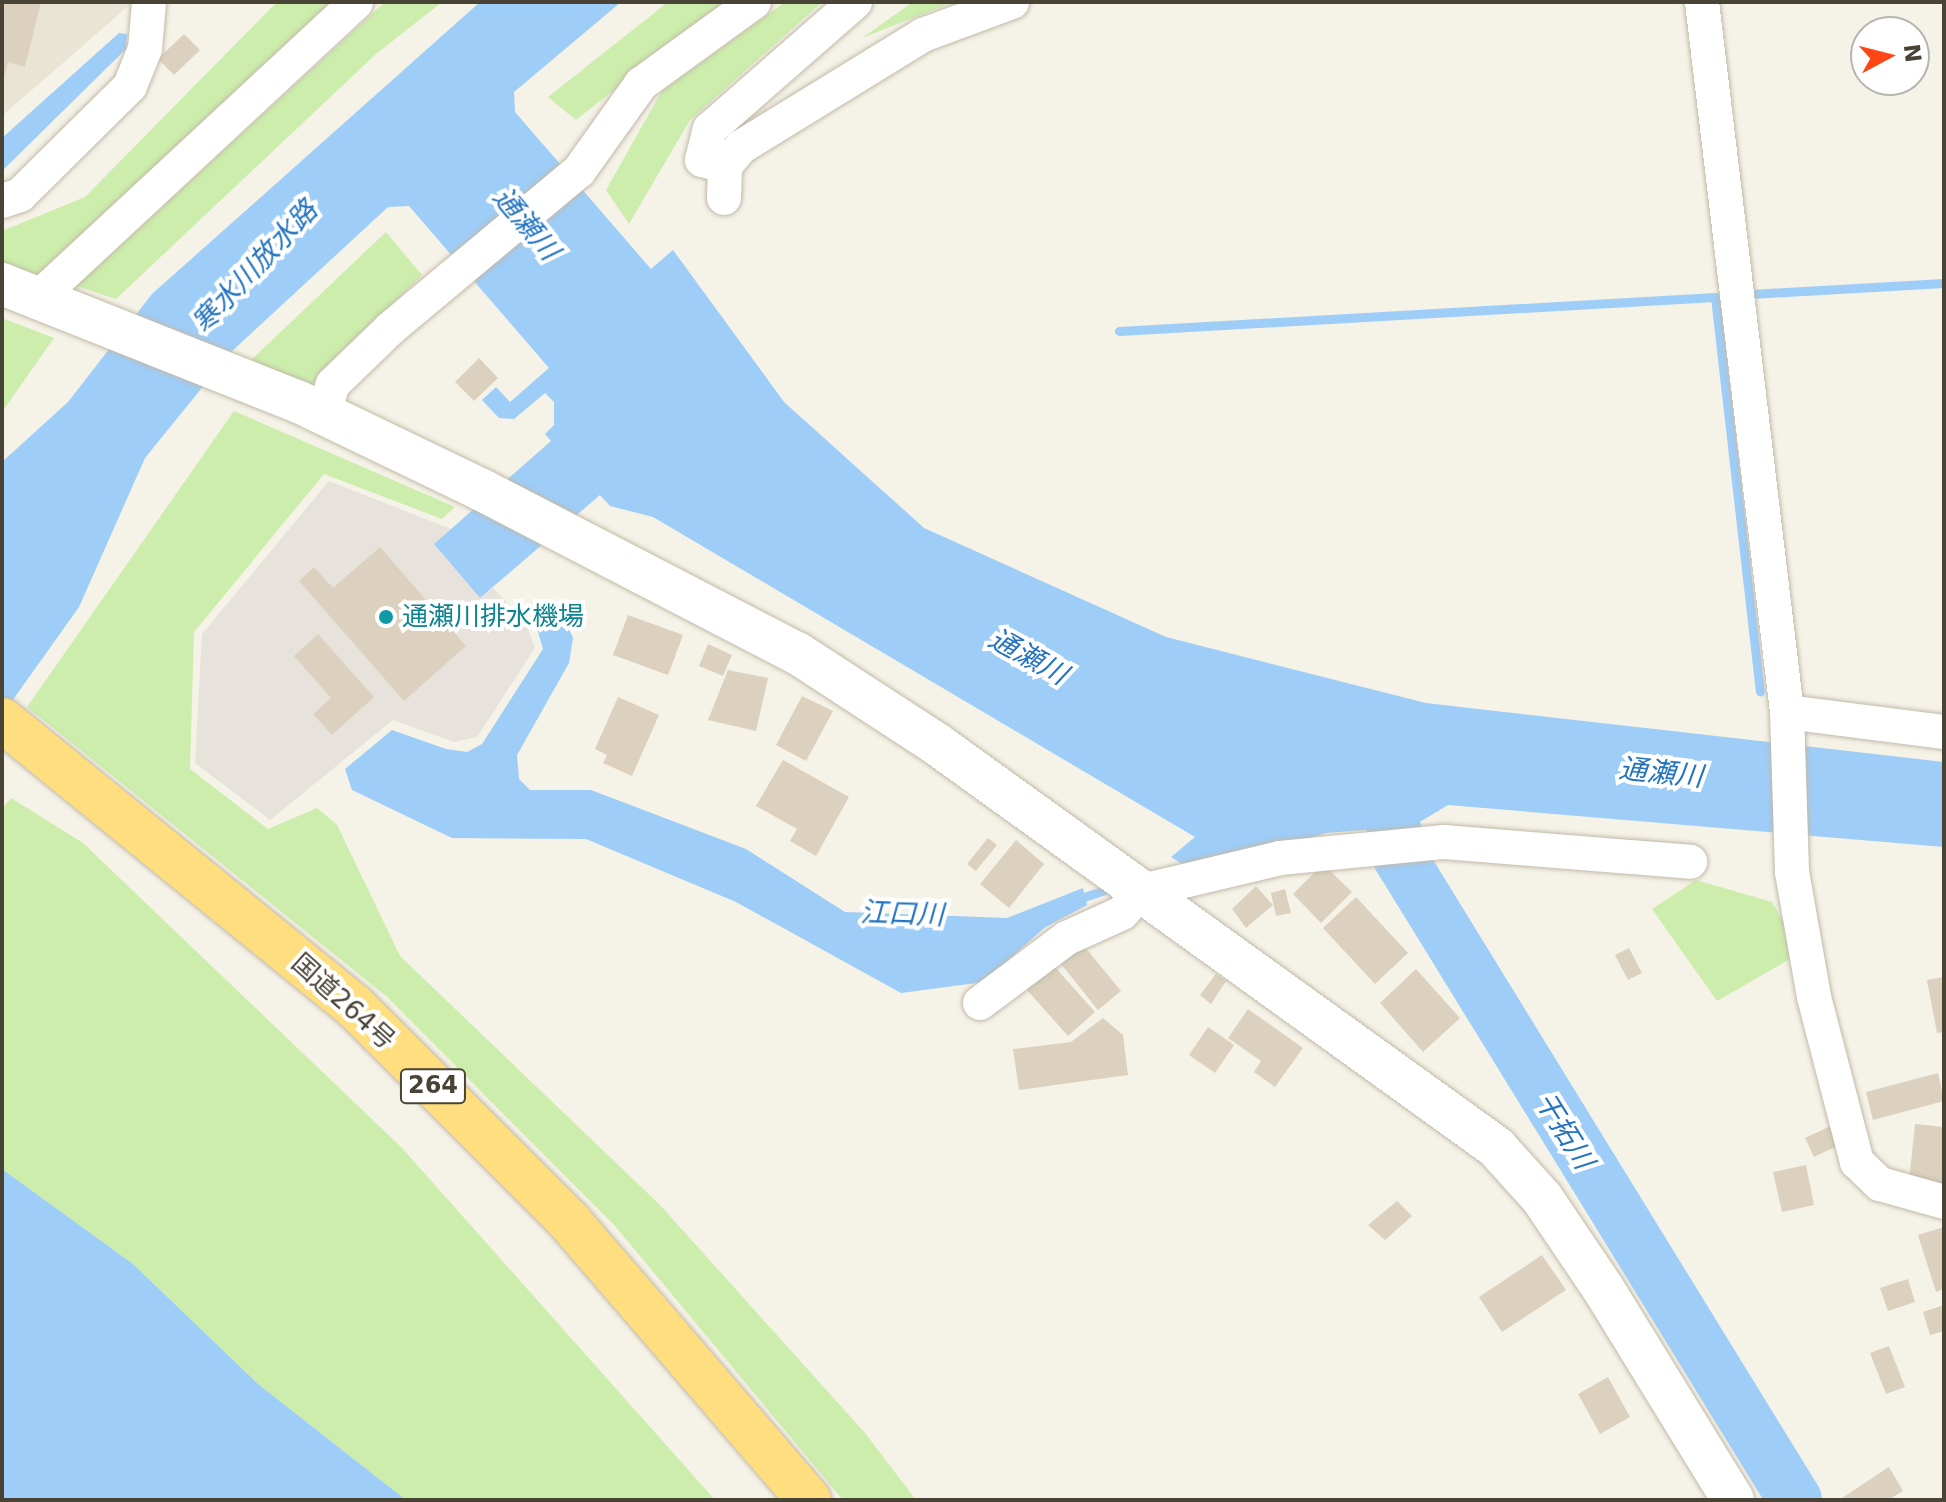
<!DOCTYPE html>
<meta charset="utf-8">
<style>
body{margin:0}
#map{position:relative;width:1946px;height:1502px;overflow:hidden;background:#f5f2e7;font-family:"DejaVu Sans","Noto Sans JP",sans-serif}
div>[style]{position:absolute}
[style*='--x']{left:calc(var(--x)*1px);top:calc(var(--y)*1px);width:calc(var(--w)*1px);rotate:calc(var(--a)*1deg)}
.residential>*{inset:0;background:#eae4d5}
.industrial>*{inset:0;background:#e7e3dc}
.green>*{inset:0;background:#ccedac}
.water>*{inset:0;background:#9ecdf7}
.stream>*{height:9px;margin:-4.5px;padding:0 4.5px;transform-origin:4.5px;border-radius:4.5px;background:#9ecdf7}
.river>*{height:54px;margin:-27px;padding:0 27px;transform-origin:27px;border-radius:27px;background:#9ecdf7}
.building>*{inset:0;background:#dbd1be}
.roads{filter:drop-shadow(0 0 2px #c2baa9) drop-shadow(0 0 2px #c2baa9)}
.minor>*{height:34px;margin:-17px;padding:0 17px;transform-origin:17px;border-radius:17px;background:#fff}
.tertiary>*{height:42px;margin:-21px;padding:0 21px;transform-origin:21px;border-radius:21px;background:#fff}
.trunk>*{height:44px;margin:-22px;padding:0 22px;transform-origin:22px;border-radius:22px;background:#ffde7f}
.dots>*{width:22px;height:22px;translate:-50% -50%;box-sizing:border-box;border:4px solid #fff;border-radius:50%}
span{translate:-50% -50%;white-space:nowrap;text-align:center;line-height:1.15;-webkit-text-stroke:8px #fff;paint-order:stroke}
.shield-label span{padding:2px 6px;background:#fff;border:2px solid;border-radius:6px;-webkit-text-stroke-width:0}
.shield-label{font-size:24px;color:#494335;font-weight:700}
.culture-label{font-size:26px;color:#0d838f}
.left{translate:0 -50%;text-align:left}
.street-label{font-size:26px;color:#494335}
.water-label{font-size:28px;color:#2474c0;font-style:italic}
.frame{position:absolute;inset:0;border:4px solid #494335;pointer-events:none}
.north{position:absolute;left:1850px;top:16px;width:80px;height:80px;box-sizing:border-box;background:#fff;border:2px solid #b6b4ae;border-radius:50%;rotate:83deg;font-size:22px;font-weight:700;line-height:32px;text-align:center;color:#494335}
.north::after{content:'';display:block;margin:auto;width:28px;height:36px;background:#ff4614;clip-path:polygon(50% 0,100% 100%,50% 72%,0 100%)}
</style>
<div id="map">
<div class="residential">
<i style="clip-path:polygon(2px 2px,133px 2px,2px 116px)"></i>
</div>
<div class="industrial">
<i style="clip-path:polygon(329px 481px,451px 529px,434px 544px,480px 598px,493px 588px,525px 621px,535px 648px,477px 737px,454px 742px,393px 720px,270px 820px,195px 763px,202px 634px)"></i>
</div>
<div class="green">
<i style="clip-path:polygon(277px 2px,337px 2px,39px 278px,2px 266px,2px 231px,85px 197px)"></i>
<i style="clip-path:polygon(385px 2px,442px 2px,376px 54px,116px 299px,76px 286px)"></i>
<i style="clip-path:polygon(668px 2px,726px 2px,576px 120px,548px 97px)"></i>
<i style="clip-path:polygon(785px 2px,822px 2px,690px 120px,629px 224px,606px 190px,662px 91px)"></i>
<i style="clip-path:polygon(913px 2px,953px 2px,862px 38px)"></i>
<i style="clip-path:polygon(386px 232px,422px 275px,307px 389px,251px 360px)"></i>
<i style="clip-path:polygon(2px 318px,54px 338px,2px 412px)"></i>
<i style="clip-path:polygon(234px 411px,455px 507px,442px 519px,324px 474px,194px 632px,190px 769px,268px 829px,317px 808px,337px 825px,400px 956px,660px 1205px,865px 1433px,916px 1500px,843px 1500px,615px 1226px,386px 996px,27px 707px)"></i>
<i style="clip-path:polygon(11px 798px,83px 843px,401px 1147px,715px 1500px,406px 1500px,258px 1384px,133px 1264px,2px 1169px,2px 808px)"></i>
<i style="clip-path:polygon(1696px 880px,1772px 902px,1790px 933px,1790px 959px,1717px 1001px,1652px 909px)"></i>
</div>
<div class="water">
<i style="clip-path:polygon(480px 2px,621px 2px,514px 92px,515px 112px,651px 269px,673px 250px,784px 402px,924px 528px,1166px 637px,1426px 703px,1944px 762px,1944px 847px,1448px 805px,1413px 826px,1326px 833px,1200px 875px,1171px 857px,1195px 837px,653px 517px,610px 506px,600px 495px,480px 598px,434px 544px,551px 441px,545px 434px,554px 425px,554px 402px,545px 393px,514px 419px,499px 418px,482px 400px,496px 387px,510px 402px,549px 368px,409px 206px,388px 207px,231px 352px,145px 458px,79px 607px,2px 715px,2px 462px,68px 402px,152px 294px)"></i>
<i style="clip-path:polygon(119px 33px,127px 34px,126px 49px,2px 171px,2px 138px)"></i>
<i style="clip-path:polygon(556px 600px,573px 638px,569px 663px,517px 755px,519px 779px,530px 790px,591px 790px,746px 849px,845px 912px,1007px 918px,1083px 888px,1087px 905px,1044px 928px,984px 982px,901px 993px,736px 902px,586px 839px,452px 838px,352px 790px,345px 769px,392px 730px,446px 749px,467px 752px,482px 744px,543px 649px,534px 618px)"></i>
<i style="clip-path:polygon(2px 1169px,133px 1264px,258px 1384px,406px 1500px,2px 1500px)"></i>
</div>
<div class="stream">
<i style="--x:1751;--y:294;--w:193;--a:-3.3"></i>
<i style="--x:1119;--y:331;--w:597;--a:-3.27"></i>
<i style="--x:1715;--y:297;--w:397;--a:83.5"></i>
<i style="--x:1075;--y:900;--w:41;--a:-18.4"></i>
</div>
<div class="river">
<i style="--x:1387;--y:790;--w:67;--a:79.7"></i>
<i style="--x:1399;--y:856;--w:756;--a:58.41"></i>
</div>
<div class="building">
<i style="clip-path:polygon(4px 2px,41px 2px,25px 67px,8px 62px,3px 82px)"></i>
<i style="clip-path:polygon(184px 34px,200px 50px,174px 75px,158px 59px)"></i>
<i style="clip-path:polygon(479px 358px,498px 378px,474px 401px,455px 382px)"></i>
<i style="clip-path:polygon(380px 547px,466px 646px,404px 701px,299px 581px,314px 567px,333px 588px)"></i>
<i style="clip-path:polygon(628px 615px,683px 635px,668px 675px,613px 655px)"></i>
<i style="clip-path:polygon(318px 634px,374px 697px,332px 735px,313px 714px,331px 698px,294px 656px)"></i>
<i style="clip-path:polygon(708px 644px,732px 655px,723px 676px,699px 666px)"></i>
<i style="clip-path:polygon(728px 670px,768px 678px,756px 731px,708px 720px)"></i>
<i style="clip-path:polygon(802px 696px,833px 711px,806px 761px,776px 745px)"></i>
<i style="clip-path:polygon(618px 697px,659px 715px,632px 776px,603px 763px,607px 755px,595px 749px)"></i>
<i style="clip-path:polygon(783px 760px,849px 797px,816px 856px,790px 841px,797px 829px,756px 806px)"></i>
<i style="clip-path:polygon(988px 838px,997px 845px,976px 871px,967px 864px)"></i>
<i style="clip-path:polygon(1016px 840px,1044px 864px,1009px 908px,980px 884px)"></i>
<i style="clip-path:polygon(1323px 864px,1352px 892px,1321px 923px,1293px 894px)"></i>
<i style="clip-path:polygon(1256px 886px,1273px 905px,1246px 928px,1232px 909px)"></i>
<i style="clip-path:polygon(1285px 889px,1291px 913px,1276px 916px,1271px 893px)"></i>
<i style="clip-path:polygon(1356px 897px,1408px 953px,1375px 984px,1323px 928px)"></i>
<i style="clip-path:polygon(1084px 946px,1121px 991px,1098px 1010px,1061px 964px)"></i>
<i style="clip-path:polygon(1629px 948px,1642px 973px,1628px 980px,1615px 955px)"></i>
<i style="clip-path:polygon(1054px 966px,1095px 1012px,1068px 1036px,1027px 990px)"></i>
<i style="clip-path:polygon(1416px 969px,1460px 1018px,1423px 1052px,1380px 1003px)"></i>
<i style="clip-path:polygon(1216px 974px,1226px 981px,1211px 1004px,1200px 995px)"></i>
<i style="clip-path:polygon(1944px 977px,1944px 1032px,1937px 1033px,1927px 980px)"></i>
<i style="clip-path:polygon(1248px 1009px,1303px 1048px,1275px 1087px,1254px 1072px,1261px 1061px,1228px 1038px)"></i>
<i style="clip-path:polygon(1103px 1018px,1123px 1035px,1128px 1075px,1019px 1090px,1013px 1049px,1071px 1042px)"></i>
<i style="clip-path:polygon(1208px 1027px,1234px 1045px,1215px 1073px,1189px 1055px)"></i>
<i style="clip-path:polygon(1938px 1073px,1944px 1101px,1873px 1120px,1866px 1092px)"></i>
<i style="clip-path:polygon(1915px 1124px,1944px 1127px,1944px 1185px,1909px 1182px)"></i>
<i style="clip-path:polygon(1831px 1126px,1839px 1145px,1814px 1157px,1805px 1138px)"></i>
<i style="clip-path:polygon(1806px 1165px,1814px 1205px,1782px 1212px,1773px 1172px)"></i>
<i style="clip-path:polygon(1397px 1201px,1412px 1216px,1385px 1240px,1368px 1225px)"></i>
<i style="clip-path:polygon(1944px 1227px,1944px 1289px,1936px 1292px,1918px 1235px)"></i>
<i style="clip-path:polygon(1542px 1255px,1566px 1290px,1502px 1332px,1479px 1297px)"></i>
<i style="clip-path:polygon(1908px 1279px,1915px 1302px,1888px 1311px,1880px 1288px)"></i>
<i style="clip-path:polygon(1944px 1305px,1944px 1331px,1930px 1335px,1923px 1312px)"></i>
<i style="clip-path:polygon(1889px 1346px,1905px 1387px,1886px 1394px,1870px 1353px)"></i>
<i style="clip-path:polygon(1608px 1377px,1630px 1417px,1600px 1434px,1578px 1394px)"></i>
<i style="clip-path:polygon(1889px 1467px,1903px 1491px,1888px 1500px,1839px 1500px)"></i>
</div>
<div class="roads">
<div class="minor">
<i style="--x:1702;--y:2;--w:715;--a:83.17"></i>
<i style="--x:1787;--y:712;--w:160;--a:88.2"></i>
<i style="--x:1792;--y:872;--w:127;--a:80"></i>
<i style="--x:1814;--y:997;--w:171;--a:75.4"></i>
<i style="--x:1857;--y:1162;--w:32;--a:44"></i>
<i style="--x:1880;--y:1184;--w:66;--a:15.7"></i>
<i style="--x:725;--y:166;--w:24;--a:-165"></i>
<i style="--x:702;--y:160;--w:32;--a:-76"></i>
<i style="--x:710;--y:129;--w:193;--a:-41.2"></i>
<i style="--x:724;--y:198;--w:32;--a:-88"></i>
<i style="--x:725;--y:166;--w:25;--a:-50"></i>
<i style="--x:741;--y:147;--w:214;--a:-31.6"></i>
<i style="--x:923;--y:35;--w:95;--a:-20.3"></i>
<i style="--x:2;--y:201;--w:19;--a:-18"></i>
<i style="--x:20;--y:195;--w:155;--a:-44.7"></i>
<i style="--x:130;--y:86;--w:40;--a:-68"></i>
<i style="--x:145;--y:49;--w:47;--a:-85.1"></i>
<i style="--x:38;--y:298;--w:434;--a:-42.9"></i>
<i style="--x:324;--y:413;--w:30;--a:-73"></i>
<i style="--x:333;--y:384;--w:81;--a:-44"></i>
<i style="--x:391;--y:328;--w:245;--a:-39.9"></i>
<i style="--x:579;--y:171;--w:107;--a:-54.5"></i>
<i style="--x:641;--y:84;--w:140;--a:-36"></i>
<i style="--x:1787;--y:712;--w:158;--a:7.3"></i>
<i style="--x:980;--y:1003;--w:109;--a:-36.8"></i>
<i style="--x:1067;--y:938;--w:60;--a:-24.4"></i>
<i style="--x:1122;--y:913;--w:30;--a:-48"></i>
<i style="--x:1142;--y:891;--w:142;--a:-13.4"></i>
<i style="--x:1280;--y:858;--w:165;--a:-5.6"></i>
<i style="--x:1444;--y:842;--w:247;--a:4.6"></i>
</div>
<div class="tertiary">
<i style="--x:2;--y:284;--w:320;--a:21.7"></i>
<i style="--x:299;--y:402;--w:203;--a:25.7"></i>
<i style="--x:482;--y:490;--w:355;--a:27.4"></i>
<i style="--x:797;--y:653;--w:168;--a:33.1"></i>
<i style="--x:938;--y:745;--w:688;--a:35.77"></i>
<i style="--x:1496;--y:1147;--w:69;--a:48"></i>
<i style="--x:1542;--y:1198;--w:111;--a:56"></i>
<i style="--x:1604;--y:1290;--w:246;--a:58.4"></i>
</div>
<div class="trunk">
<i style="--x:2;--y:720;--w:455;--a:39.1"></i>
<i style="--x:355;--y:1007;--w:303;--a:45"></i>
<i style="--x:569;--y:1221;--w:368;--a:49.3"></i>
</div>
</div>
<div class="dots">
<i style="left:386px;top:617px;background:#0f9aa8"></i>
</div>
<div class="shield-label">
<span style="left:433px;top:1086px">264</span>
</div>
<div class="culture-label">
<span class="left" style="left:402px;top:617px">通瀬川排水機場</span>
</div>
<div class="street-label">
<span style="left:343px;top:1002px;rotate:42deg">国道264号</span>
</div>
<div class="water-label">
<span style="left:526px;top:224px;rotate:50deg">通瀬川</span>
<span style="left:255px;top:267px;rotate:-47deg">寒水川放水路</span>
<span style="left:1028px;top:657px;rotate:29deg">通瀬川</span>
<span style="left:1661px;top:773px;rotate:6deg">通瀬川</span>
<span style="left:902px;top:914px;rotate:2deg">江口川</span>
<span style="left:1564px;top:1131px;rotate:58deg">干拓川</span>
</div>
<div class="frame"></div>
<div class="north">N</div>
</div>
